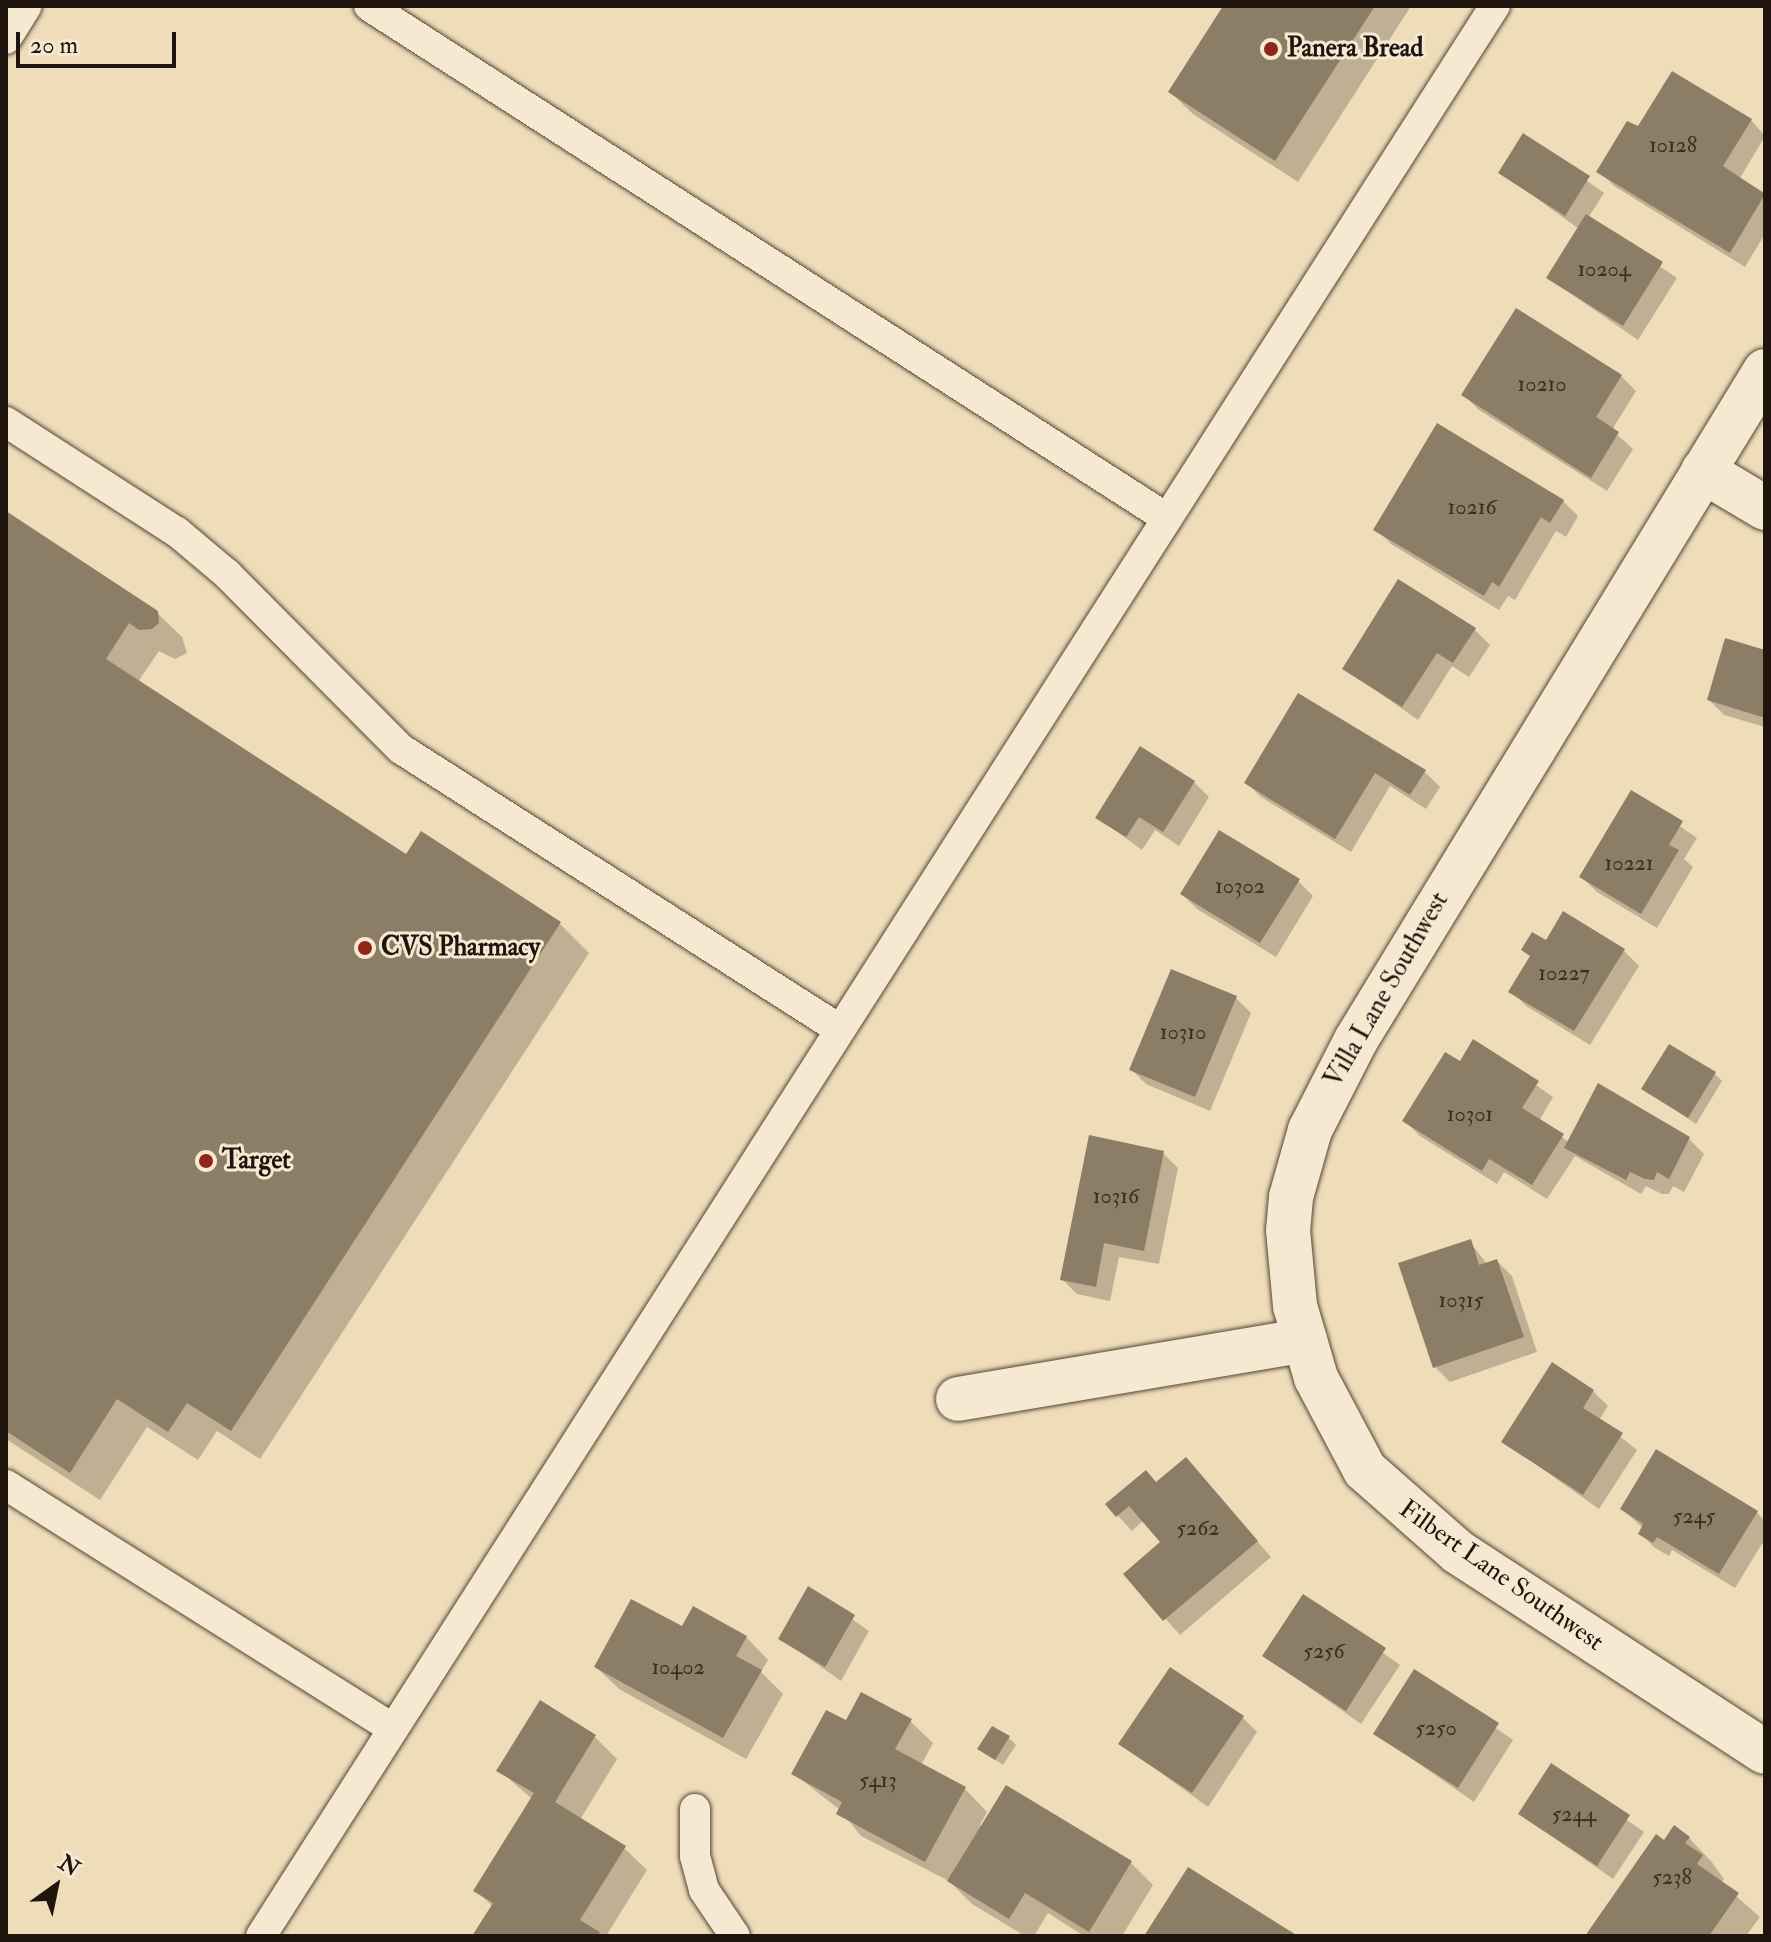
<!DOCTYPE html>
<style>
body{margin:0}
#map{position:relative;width:1771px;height:1942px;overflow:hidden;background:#efddb9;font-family:"IM FELL Double Pica",serif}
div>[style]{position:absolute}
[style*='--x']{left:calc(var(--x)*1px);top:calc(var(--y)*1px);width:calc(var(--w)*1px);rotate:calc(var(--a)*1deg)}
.shadow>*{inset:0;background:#0003}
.building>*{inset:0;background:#8c7d67}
.roads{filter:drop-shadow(0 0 2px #544639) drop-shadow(0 0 2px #544639)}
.lane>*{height:30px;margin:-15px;padding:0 15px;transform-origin:15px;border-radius:15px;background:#f5e9d2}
.street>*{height:44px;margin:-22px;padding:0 22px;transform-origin:22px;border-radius:22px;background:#f5e9d2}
.dots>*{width:22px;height:22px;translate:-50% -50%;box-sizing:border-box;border:4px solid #f5e9d2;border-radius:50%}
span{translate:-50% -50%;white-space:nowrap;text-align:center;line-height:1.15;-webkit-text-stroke:6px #f5e9d2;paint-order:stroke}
.number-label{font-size:22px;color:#3b2e24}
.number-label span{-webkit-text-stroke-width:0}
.poi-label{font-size:26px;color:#20140e;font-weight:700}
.left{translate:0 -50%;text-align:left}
.street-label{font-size:26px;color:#20140e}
.frame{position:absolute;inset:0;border:8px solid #20140e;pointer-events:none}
.north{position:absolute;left:16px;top:1846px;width:80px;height:80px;-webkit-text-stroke:6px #f5e9d2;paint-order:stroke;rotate:33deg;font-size:22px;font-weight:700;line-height:32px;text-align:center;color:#20140e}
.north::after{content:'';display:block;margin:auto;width:28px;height:36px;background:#20140e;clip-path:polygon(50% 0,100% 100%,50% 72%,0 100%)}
.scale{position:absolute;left:16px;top:32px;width:160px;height:36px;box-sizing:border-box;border:4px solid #20140e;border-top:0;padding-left:10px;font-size:24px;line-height:28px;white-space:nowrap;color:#20140e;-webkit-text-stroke:6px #f5e9d2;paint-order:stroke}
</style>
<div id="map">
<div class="shadow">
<i style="clip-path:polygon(1225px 6px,1411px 6px,1298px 182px,1193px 114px,1170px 92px)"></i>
<i style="clip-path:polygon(1751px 120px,1765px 136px,1740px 178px,1765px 193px,1765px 234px,1745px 267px,1614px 186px,1599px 171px,1639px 129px)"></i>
<i style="clip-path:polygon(1524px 136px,1604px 193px,1588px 218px,1677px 278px,1638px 340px,1548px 278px,1579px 229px,1500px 172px)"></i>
<i style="clip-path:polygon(1621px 376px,1636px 391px,1612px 430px,1633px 449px,1607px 491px,1479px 410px,1464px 395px)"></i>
<i style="clip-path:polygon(1563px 501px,1578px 516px,1566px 537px,1556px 531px,1515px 600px,1508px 596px,1499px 610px,1391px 544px,1376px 529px)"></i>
<i style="clip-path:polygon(6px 513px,152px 608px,182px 637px,187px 653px,175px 659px,159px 651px,138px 682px,406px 857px,421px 833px,560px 924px,589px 953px,260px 1459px,217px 1431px,198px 1460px,147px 1427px,100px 1500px,6px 1439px)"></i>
<i style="clip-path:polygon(1475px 630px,1490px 645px,1469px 677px,1452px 666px,1418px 720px,1344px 668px)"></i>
<i style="clip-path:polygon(1765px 652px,1765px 727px,1724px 715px,1709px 700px)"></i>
<i style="clip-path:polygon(1299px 695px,1425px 772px,1440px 787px,1426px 809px,1390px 786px,1351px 852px,1261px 797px,1246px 782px)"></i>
<i style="clip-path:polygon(1194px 782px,1209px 797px,1179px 846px,1155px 830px,1142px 850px,1098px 818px)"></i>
<i style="clip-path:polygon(1631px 793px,1697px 838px,1684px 859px,1693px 867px,1657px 928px,1597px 892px,1582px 877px)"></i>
<i style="clip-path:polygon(1298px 881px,1313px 896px,1276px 957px,1197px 909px,1182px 894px)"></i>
<i style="clip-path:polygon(1546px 943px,1624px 951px,1639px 966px,1590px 1045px,1526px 1006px,1511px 991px)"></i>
<i style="clip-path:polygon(1236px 998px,1251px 1013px,1210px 1111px,1146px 1084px,1131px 1069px)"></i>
<i style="clip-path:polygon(1474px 1042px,1553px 1097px,1539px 1121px,1569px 1142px,1689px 1139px,1704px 1154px,1684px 1192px,1673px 1186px,1669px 1194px,1662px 1194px,1646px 1186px,1641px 1194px,1575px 1156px,1547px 1199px,1504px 1172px,1497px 1184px,1420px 1136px,1405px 1121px,1460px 1064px)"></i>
<i style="clip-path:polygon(1715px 1074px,1722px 1081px,1696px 1124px,1644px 1089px)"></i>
<i style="clip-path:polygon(1163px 1153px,1178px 1168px,1159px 1264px,1119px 1257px,1110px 1301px,1077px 1294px,1062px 1279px)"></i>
<i style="clip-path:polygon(1470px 1242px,1487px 1264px,1497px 1261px,1512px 1276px,1537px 1352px,1450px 1382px,1435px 1367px)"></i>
<i style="clip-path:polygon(1593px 1391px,1608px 1406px,1599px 1420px,1637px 1450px,1599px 1509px,1504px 1442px)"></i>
<i style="clip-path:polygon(1200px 1475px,1271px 1557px,1180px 1635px,1126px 1574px,1163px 1543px,1144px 1520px,1132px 1531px,1108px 1505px)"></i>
<i style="clip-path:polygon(1622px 1509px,1757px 1513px,1765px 1521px,1765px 1539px,1735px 1588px,1672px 1550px,1669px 1556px,1655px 1548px,1640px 1533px,1643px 1528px)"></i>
<i style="clip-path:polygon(809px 1589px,869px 1631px,841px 1681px,780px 1638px)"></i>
<i style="clip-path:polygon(1303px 1596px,1400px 1665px,1361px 1724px,1265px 1656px)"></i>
<i style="clip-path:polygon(683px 1629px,746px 1637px,768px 1660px,761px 1672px,783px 1694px,746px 1759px,619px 1689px,596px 1667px)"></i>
<i style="clip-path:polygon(1415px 1672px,1513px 1740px,1474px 1802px,1376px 1734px)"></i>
<i style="clip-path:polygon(1242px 1717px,1257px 1732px,1208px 1807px,1121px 1744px)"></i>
<i style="clip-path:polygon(910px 1721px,933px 1743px,921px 1765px,965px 1789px,987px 1812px,980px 1825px,1131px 1863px,1153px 1885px,1122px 1936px,1084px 1936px,1048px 1913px,1034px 1936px,1025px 1936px,972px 1904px,949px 1881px,861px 1836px,840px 1810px,794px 1774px,847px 1723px)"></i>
<i style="clip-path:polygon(595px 1737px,617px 1759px,580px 1820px,624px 1848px,647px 1870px,606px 1936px,474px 1936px,493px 1907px,476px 1890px,532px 1799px,499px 1770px)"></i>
<i style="clip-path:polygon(1009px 1738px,1016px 1745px,1003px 1765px,980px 1749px)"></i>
<i style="clip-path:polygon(1551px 1766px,1644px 1832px,1613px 1879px,1520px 1814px)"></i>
<i style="clip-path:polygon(1689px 1838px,1711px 1861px,1724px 1879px,1721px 1883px,1760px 1917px,1746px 1936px,1588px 1936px,1664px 1843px)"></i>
</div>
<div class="building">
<i style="clip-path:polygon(1223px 6px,1375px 6px,1275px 161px,1168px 92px)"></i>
<i style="clip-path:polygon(1672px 71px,1752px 119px,1723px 166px,1765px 194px,1730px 253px,1596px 172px,1627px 121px,1638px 126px)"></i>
<i style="clip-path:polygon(1523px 133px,1590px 176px,1565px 216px,1498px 173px)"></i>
<i style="clip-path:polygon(1586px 214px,1663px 262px,1623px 326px,1546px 278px)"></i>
<i style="clip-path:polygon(1516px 308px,1622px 375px,1596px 417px,1619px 432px,1591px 478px,1461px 395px)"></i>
<i style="clip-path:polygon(1437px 423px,1564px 500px,1550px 523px,1541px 517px,1499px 587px,1492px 582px,1484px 596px,1373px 530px)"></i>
<i style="clip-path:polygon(6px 511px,158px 611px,159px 623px,152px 629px,139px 630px,129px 623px,106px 659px,406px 854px,421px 831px,561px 922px,231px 1431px,187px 1403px,168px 1432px,117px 1399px,70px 1473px,6px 1431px)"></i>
<i style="clip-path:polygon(1398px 579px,1476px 628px,1453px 663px,1437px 653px,1402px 707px,1342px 669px)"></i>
<i style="clip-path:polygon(1725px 638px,1765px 650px,1765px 718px,1707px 700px)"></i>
<i style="clip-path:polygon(1298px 693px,1426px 770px,1410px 795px,1375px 773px,1335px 839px,1244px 783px)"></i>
<i style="clip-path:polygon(1140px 746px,1195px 781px,1163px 832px,1139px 817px,1126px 837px,1095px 818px)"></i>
<i style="clip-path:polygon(1631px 790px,1683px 821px,1669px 845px,1679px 850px,1641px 914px,1579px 877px)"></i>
<i style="clip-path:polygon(1219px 830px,1300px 879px,1260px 943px,1180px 894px)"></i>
<i style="clip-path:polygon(1563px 911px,1625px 949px,1574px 1031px,1508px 992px,1530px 956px,1521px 950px,1532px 932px,1546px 940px)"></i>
<i style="clip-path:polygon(1171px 969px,1237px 996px,1195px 1097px,1129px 1070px)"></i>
<i style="clip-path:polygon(1473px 1039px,1539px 1081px,1522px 1108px,1564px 1134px,1532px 1185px,1489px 1159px,1482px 1171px,1402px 1121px,1445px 1052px,1460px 1061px)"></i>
<i style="clip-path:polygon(1669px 1044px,1716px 1072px,1688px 1118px,1641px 1089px)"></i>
<i style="clip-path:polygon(1598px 1083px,1690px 1137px,1669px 1179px,1657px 1172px,1654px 1180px,1645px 1179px,1630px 1172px,1626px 1180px,1564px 1148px)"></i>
<i style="clip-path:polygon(1089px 1135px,1164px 1151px,1144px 1251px,1104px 1243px,1096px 1287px,1060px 1280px)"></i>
<i style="clip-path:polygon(1471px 1239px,1479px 1265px,1497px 1259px,1524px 1337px,1433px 1368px,1398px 1263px)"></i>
<i style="clip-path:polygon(1552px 1362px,1594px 1390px,1583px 1408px,1623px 1433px,1583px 1495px,1501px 1442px)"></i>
<i style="clip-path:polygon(1656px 1449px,1758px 1511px,1719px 1574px,1657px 1537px,1653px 1543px,1638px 1534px,1643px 1524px,1620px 1509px)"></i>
<i style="clip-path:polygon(1186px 1457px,1258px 1541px,1163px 1621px,1123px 1574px,1160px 1542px,1129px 1506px,1116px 1517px,1105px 1504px,1146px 1470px,1156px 1482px)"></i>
<i style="clip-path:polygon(808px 1586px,855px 1615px,825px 1667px,778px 1639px)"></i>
<i style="clip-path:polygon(1303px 1594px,1386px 1648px,1346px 1711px,1262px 1656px)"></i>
<i style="clip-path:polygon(631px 1599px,682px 1626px,693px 1606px,747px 1636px,736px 1656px,762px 1670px,723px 1738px,594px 1667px)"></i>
<i style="clip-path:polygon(1170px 1667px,1244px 1716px,1192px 1793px,1118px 1744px)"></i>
<i style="clip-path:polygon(1414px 1669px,1499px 1723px,1458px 1788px,1373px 1734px)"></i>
<i style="clip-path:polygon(861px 1692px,912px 1719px,895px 1749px,966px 1787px,925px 1862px,836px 1814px,842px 1802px,791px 1774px,826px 1710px,846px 1720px)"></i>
<i style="clip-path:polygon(540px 1700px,596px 1735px,555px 1802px,626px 1846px,580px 1920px,600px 1932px,598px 1936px,472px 1936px,493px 1903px,473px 1891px,534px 1793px,496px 1771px)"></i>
<i style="clip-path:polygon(992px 1726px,1010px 1736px,995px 1760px,977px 1749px)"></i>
<i style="clip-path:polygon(1551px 1763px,1630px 1815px,1597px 1866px,1518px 1814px)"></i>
<i style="clip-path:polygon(1006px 1785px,1132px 1861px,1089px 1932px,1025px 1893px,1009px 1919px,947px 1881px)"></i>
<i style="clip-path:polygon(1674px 1825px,1690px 1837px,1685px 1843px,1703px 1855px,1697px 1864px,1739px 1893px,1709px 1936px,1585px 1936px,1656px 1834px,1664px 1840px)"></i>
<i style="clip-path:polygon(1188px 1867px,1298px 1936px,1144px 1936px)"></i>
</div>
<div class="roads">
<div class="lane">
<i style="--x:369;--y:6;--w:946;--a:32.7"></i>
<i style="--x:6;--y:39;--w:39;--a:-58"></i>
<i style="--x:6;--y:422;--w:203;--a:32.8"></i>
<i style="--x:177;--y:532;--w:65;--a:40"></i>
<i style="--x:227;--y:574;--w:247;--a:45.2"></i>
<i style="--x:401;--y:749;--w:520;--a:32.59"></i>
<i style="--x:6;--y:1485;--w:457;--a:32.2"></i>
<i style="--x:695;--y:1809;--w:47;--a:90"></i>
<i style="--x:695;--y:1856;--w:35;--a:75"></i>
<i style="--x:704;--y:1890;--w:55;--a:56"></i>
<i style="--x:261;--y:1936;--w:2291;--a:-57.41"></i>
</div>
<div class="street">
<i style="--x:1765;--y:371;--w:784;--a:121.44"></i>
<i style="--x:1356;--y:1040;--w:101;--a:117.1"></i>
<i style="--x:1310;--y:1130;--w:70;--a:105.8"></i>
<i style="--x:1291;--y:1197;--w:33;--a:95"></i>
<i style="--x:1288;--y:1230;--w:76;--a:84.7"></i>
<i style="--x:1295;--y:1306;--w:75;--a:73.7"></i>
<i style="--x:1316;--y:1378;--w:104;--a:62"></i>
<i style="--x:1365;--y:1470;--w:124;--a:41.4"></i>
<i style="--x:1458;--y:1552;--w:366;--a:33.1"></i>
<i style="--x:1703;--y:471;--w:72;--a:30.8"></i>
<i style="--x:958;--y:1399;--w:352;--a:-9.6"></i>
</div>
</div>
<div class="dots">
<i style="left:1271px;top:49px;background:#8f2418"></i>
<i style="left:365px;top:948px;background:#8f2418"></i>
<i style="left:206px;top:1161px;background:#8f2418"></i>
</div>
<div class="number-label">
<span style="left:1673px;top:146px">10128</span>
<span style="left:1604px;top:270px">10204</span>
<span style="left:1542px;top:385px">10210</span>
<span style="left:1472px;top:508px">10216</span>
<span style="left:1629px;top:864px">10221</span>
<span style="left:1240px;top:887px">10302</span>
<span style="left:1564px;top:974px">10227</span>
<span style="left:1183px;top:1033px">10310</span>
<span style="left:1470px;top:1115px">10301</span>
<span style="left:1116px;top:1197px">10316</span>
<span style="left:1461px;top:1301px">10315</span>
<span style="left:1694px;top:1517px">5245</span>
<span style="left:1198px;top:1529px">5262</span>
<span style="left:1324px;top:1652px">5256</span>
<span style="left:678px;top:1668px">10402</span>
<span style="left:1436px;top:1729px">5250</span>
<span style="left:878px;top:1781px">5413</span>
<span style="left:1574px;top:1815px">5244</span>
<span style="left:1672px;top:1878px">5238</span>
</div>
<div class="poi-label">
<span class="left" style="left:1287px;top:49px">Panera Bread</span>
<span class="left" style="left:381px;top:948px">CVS Pharmacy</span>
<span class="left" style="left:222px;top:1161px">Target</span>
</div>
<div class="street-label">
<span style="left:1387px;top:990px;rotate:-60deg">Villa Lane Southwest</span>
<span style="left:1501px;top:1576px;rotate:35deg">Filbert Lane Southwest</span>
</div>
<div class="frame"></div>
<div class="north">N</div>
<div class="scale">20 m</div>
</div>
